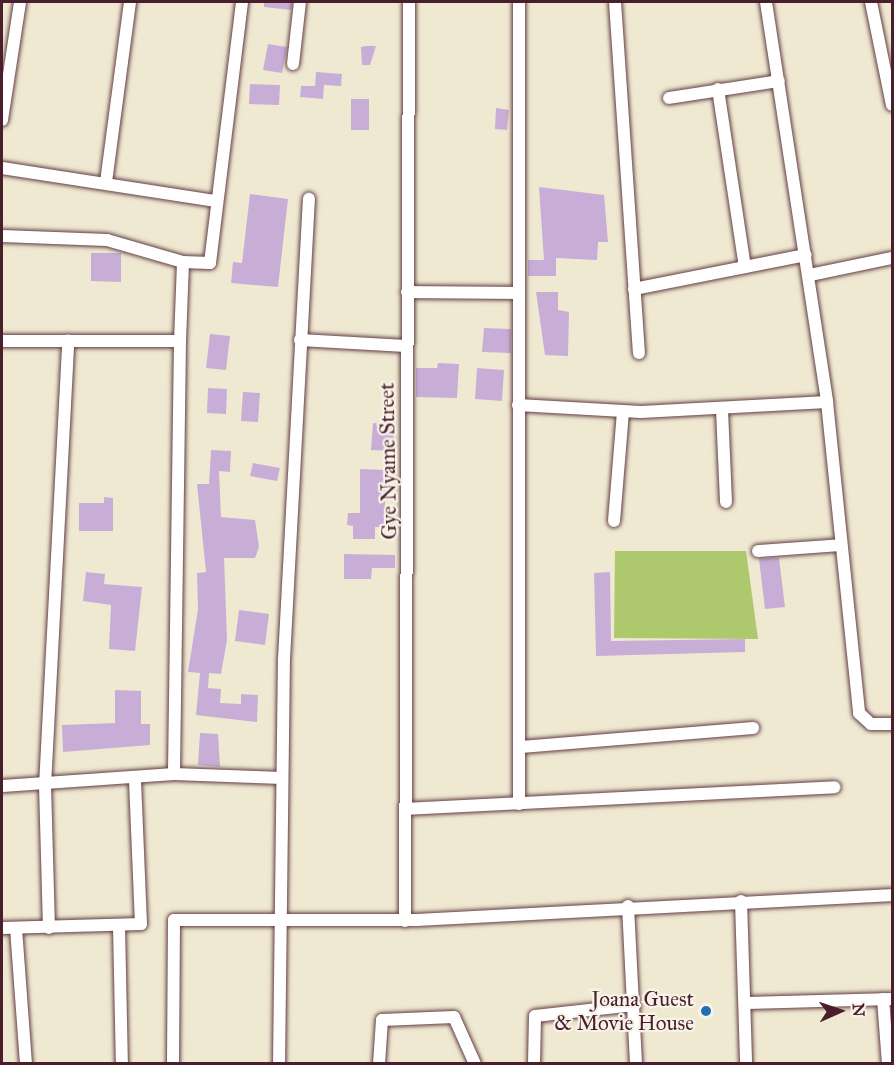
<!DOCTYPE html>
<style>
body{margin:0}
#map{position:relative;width:894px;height:1065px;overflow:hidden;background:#f0e9d2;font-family:"IM FELL Great Primer",serif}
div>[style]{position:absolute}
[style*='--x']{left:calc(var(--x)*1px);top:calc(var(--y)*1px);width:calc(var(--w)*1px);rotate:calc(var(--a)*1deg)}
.green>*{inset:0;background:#aec86e}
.building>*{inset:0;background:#c8aed7}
.roads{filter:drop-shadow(0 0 2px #633d44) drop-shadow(0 0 2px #633d44)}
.minor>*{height:12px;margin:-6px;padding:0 6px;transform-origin:6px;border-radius:6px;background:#fff}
.dots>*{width:16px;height:16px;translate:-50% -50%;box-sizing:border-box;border:3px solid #f7f3e8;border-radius:50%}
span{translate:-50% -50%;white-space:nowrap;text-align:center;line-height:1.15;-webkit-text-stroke:4.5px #f7f3e8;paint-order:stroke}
.street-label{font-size:21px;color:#4a1f2b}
.poi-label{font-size:21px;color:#4a1f2b}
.right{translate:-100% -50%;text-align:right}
.frame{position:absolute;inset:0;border:3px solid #4a1f2b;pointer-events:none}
.north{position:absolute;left:810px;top:981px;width:60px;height:60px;-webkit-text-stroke:4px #f7f3e8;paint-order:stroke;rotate:87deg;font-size:16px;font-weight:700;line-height:24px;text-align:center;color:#4a1f2b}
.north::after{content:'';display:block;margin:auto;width:21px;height:27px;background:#4a1f2b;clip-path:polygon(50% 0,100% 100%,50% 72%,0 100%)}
</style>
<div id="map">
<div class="green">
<i style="clip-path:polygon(615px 551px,746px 551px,758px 639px,614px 638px)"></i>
</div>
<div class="building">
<i style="clip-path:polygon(264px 2px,292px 2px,291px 10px,264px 7px)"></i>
<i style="clip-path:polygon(268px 44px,287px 47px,282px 73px,263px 70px)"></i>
<i style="clip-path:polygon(365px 46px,376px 46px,370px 65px,362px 65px,361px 47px)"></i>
<i style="clip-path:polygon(316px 72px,342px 74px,341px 86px,324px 85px,323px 99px,300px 97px,301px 86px,315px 86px)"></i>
<i style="clip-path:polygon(250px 84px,280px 85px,279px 105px,249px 104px)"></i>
<i style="clip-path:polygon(351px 99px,369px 99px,369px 130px,351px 130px)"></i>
<i style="clip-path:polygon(496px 108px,509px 110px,507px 130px,495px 129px)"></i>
<i style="clip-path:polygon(539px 187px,604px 195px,608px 242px,598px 242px,597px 260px,556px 258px,556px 276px,528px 276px,528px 260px,544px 260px)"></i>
<i style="clip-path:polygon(250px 194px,288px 199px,278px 287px,231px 283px,233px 262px,242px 263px)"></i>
<i style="clip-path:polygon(91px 253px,121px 253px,121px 282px,91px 281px)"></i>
<i style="clip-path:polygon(536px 292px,558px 292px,558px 310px,569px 312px,568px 356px,545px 355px)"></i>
<i style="clip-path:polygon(484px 328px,511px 329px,511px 353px,482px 352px)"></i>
<i style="clip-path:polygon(210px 334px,230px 336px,226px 370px,206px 368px)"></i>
<i style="clip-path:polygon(438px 363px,459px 364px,457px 398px,416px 397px,416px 368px,437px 368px)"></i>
<i style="clip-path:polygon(477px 368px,504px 370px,502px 401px,475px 399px)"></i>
<i style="clip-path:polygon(208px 388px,227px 389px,226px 414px,207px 413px)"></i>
<i style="clip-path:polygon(243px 392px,260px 393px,258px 422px,241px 421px)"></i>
<i style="clip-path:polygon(373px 423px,394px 424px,393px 451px,371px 450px)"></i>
<i style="clip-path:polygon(211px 450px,231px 451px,230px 472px,219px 471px,221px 517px,255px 520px,259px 547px,255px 558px,224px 558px,227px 640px,221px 674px,209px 673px,208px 688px,221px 689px,220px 703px,241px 704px,241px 694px,258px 695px,257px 722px,196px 715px,200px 673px,188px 672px,198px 609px,197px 573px,206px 572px,197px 484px,209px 484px)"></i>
<i style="clip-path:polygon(253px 463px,280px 468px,277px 481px,250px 476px)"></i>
<i style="clip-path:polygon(360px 469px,385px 470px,385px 506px,394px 506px,395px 527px,375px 527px,375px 539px,353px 539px,353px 526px,347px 525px,348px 513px,360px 513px)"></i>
<i style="clip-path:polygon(104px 497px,113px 498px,113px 531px,79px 531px,79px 503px,104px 503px)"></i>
<i style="clip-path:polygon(344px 554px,395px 555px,395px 568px,372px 568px,371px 579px,344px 579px)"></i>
<i style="clip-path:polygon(779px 558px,785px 607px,765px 609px,759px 559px)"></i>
<i style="clip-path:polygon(86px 572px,105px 574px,104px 584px,142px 587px,135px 651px,109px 649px,111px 605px,83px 601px)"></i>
<i style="clip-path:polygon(610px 572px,611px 641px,745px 639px,745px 652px,596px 656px,594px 573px)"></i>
<i style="clip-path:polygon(239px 610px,269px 614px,265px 645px,235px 641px)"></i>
<i style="clip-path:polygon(115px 690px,141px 691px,141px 724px,150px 724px,150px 745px,63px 752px,62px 725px,115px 723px)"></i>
<i style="clip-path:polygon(200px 733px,218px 734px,220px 767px,198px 765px)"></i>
</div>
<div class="roads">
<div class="minor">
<i style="--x:615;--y:2;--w:352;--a:86.1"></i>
<i style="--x:766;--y:2;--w:405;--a:81.3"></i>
<i style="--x:827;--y:402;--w:313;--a:84.1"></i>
<i style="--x:859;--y:713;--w:16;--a:43"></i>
<i style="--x:871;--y:724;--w:21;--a:0"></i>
<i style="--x:871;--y:2;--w:105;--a:78.5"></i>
<i style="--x:293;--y:64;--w:62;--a:-83.6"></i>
<i style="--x:718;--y:89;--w:180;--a:81.4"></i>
<i style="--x:669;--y:98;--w:111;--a:-8.8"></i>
<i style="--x:2;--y:120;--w:119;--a:-81.3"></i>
<i style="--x:2;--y:168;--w:215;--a:8.8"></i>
<i style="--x:106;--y:182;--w:182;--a:-82.4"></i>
<i style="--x:2;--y:236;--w:105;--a:2.2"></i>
<i style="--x:107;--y:240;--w:79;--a:16.1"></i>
<i style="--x:810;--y:275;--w:84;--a:-11.7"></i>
<i style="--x:634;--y:289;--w:175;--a:-11.2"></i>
<i style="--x:407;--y:292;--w:111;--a:0.5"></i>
<i style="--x:300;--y:340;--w:106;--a:3.2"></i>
<i style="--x:2;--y:341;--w:178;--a:0"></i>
<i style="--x:180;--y:341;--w:433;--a:90.8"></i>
<i style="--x:174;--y:774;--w:172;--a:176"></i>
<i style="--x:180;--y:341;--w:79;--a:-87.8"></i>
<i style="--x:183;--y:262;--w:27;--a:2"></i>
<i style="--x:210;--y:263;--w:263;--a:-83"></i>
<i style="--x:518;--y:405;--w:123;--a:3.3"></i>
<i style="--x:641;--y:412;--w:186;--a:-3.1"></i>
<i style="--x:722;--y:410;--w:92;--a:87.5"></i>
<i style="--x:614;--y:521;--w:110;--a:-85.3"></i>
<i style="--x:758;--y:551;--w:83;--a:-4.1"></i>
<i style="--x:521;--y:747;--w:233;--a:-4.7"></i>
<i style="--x:174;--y:774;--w:108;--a:2.1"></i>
<i style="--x:519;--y:804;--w:802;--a:-90"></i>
<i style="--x:405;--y:809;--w:430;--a:-2.9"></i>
<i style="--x:741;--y:901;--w:163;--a:88.2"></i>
<i style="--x:628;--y:906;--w:158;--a:87.1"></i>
<i style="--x:405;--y:921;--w:919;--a:-89.75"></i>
<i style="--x:119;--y:926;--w:138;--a:88.8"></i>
<i style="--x:2;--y:928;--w:139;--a:-1.6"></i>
<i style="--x:141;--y:924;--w:146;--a:-92.4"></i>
<i style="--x:16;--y:928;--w:136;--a:85.8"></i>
<i style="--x:49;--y:928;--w:142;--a:-91.6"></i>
<i style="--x:45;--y:786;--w:446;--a:-87"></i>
<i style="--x:883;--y:999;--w:65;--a:85.6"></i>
<i style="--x:747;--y:1003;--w:145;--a:-1.6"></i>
<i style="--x:173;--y:1064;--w:144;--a:-89.6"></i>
<i style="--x:174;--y:920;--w:244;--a:0"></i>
<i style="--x:418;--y:920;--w:475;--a:-3"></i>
<i style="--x:279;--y:1064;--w:405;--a:-89.3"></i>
<i style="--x:284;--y:659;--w:461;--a:-86.9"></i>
<i style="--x:379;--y:1064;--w:44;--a:-86.1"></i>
<i style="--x:382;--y:1020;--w:72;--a:-2.4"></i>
<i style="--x:454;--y:1017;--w:51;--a:65.9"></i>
<i style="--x:534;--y:1064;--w:48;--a:-88.8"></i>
<i style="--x:535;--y:1016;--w:100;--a:-6.3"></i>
</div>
</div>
<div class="dots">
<i style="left:706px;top:1011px;background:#1f6fb2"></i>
</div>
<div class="street-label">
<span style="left:388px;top:461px;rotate:-91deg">Gye Nyame Street</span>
</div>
<div class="poi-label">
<span class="right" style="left:694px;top:1011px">Joana Guest<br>&amp; Movie House</span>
</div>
<div class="frame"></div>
<div class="north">N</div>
</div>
